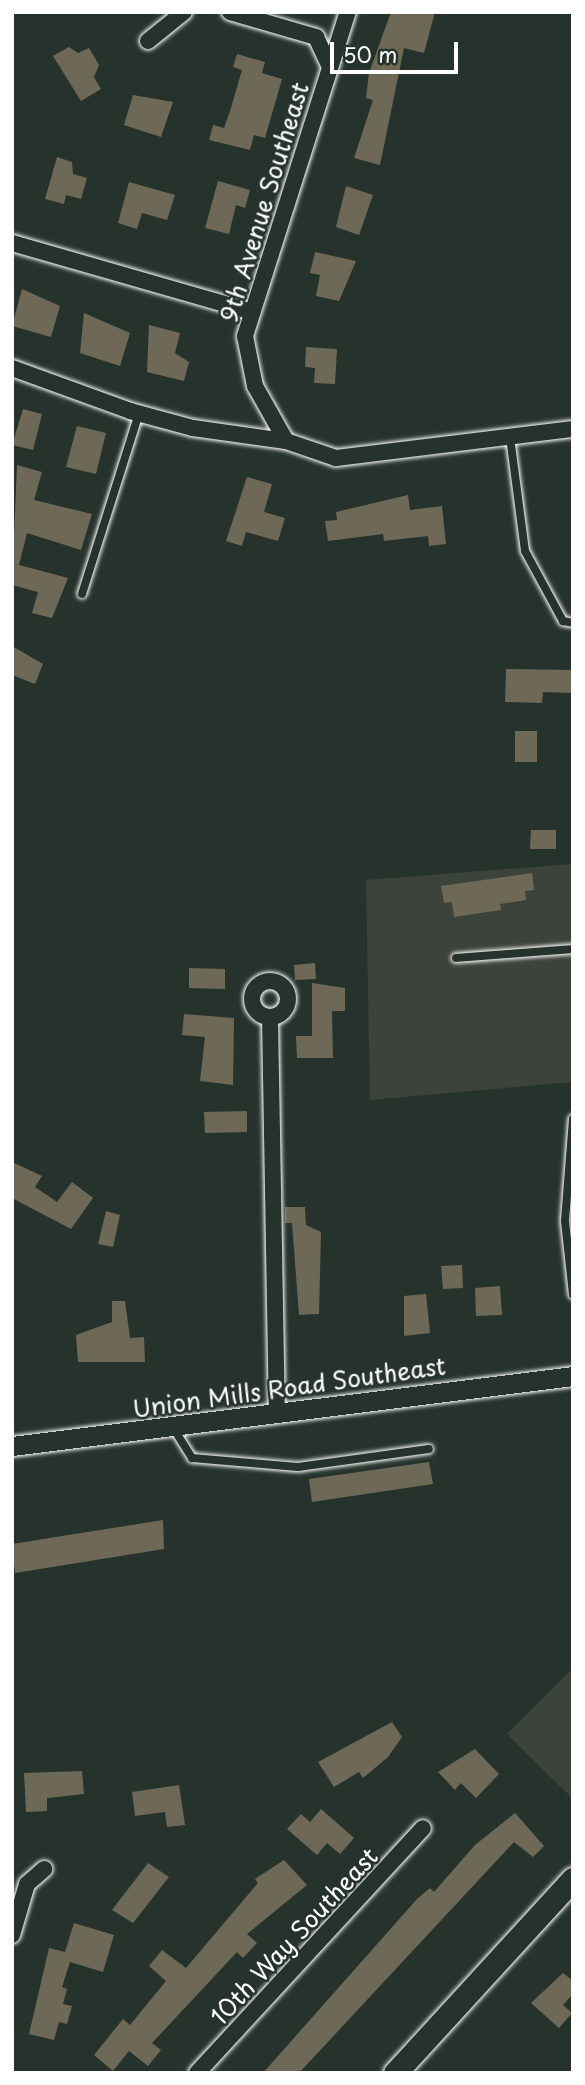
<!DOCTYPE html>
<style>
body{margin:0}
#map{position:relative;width:585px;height:2085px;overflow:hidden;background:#26332d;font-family:"Playpen Sans",sans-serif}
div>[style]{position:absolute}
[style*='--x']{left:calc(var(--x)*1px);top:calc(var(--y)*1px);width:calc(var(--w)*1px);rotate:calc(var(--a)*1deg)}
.built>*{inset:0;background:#3c433a}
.building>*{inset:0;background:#6e6957}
.roads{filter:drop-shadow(0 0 2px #fff) drop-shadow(0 0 2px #fff)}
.service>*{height:8px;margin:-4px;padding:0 4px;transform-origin:4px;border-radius:4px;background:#26332d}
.minor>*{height:16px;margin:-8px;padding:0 8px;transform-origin:8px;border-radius:8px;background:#26332d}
.minor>.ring{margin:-8px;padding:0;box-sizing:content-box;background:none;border:16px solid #26332d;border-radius:50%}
.tertiary>*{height:19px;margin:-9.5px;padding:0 9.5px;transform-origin:9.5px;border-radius:9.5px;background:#26332d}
.secondary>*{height:23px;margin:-11.5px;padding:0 11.5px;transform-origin:11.5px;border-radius:11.5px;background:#26332d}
span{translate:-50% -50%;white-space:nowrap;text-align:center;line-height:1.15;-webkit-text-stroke:5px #26332d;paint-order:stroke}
.street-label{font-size:24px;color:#fff}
.frame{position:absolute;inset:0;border:14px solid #fff;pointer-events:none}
.scale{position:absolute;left:330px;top:42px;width:128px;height:32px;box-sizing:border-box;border:4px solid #fff;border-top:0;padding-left:9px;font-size:21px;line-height:24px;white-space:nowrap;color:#fff;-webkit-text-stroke:5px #26332d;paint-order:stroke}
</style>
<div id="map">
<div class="built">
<i style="clip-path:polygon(573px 864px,573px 1082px,370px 1100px,366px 880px)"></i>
<i style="clip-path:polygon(573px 1668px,573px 1799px,507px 1734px)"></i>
</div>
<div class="building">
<i style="clip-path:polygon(391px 12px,435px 12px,424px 53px,404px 48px,380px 165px,354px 158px,373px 100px,366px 98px,369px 73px)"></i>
<i style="clip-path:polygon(69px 47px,78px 53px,89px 48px,99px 65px,94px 77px,101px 89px,81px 101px,53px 56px)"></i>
<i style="clip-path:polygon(237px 54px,265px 62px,262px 73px,282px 79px,265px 138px,254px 135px,250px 150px,209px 140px,213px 125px,224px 128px,230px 111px,242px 70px,233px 67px)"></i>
<i style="clip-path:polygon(133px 95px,173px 102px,161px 137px,124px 125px)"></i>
<i style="clip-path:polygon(57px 157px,72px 162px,73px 174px,87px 178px,81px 199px,66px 195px,64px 204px,45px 199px)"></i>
<i style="clip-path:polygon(218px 181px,250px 190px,245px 208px,236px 205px,229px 234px,205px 228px)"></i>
<i style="clip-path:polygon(129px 182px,175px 195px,167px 220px,142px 213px,137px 229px,118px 223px)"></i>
<i style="clip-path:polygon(346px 186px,373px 195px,359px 235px,336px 227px)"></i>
<i style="clip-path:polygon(315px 252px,356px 261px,339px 301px,316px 296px,320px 275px,310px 273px)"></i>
<i style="clip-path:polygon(22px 289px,60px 306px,51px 337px,12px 326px)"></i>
<i style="clip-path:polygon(84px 313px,130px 333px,120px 366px,80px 353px)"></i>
<i style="clip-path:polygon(149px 325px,180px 333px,175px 353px,189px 362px,184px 381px,147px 372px)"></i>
<i style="clip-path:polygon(306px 347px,337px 349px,335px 384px,314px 383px,315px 368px,305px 367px)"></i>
<i style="clip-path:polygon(23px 409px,42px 414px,33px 450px,12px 445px)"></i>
<i style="clip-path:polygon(77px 426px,106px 433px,96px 474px,66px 467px)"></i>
<i style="clip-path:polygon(17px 465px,42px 472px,34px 500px,92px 514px,81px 550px,27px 533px,19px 565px,68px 578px,52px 618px,32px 613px,38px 592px,12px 585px)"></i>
<i style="clip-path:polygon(247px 477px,272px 484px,264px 512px,285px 518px,278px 541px,246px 532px,242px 546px,226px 541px)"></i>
<i style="clip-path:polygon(408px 495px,410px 510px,442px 506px,446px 544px,429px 546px,428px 536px,384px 541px,383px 534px,328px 541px,325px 521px,337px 520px,336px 512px)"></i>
<i style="clip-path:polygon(12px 646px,43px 664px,35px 684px,12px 675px)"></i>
<i style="clip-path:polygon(506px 669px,573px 670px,573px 693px,543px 692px,542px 703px,505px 702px)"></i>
<i style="clip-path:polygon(515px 731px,537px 731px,537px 762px,515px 762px)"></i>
<i style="clip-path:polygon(531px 830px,556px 830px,556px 849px,530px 849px)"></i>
<i style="clip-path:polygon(532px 873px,534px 890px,525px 891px,526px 900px,500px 904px,501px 910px,454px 917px,452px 902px,444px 903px,441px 886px)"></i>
<i style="clip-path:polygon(315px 963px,316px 979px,295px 980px,294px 965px)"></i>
<i style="clip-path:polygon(189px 968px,225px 969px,225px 989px,189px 988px)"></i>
<i style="clip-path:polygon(312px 983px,345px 988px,345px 1011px,332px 1011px,333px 1058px,297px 1058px,296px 1036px,312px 1036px)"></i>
<i style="clip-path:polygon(184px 1014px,234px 1018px,233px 1085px,200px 1081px,205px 1037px,182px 1035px)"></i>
<i style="clip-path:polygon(247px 1111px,247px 1132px,205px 1133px,204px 1112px)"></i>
<i style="clip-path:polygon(12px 1162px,42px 1176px,35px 1187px,57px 1202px,72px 1182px,93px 1198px,71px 1229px,12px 1198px)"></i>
<i style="clip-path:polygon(285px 1207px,305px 1207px,306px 1225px,321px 1232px,319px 1314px,299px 1315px,292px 1223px,285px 1223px)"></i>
<i style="clip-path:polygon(106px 1211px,120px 1215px,113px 1247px,98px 1244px)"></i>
<i style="clip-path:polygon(462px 1265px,463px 1288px,443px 1289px,441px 1266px)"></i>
<i style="clip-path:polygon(500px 1286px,502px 1315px,476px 1316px,475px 1288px)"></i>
<i style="clip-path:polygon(426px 1294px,430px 1333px,404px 1336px,404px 1296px)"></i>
<i style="clip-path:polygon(112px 1301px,125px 1301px,130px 1338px,144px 1337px,145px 1362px,78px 1362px,76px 1335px,112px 1322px)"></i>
<i style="clip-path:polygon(429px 1462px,433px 1484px,312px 1502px,309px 1479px)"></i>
<i style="clip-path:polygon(163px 1520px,164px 1549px,15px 1573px,12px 1544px)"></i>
<i style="clip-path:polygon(392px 1722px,402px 1737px,388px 1757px,363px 1778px,359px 1772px,334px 1787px,318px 1762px)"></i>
<i style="clip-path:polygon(475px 1749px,499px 1774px,476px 1798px,461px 1783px,455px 1790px,438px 1772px)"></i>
<i style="clip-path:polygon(82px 1771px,84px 1794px,47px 1798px,47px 1811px,26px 1812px,24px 1773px)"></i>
<i style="clip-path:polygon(179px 1785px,185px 1825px,167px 1827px,165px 1812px,135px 1816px,132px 1792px)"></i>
<i style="clip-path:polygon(321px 1809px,354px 1838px,340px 1854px,327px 1843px,317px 1855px,287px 1829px,301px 1814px,310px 1822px)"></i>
<i style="clip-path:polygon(515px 1813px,544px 1846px,533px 1857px,514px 1842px,299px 2073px,263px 2073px,417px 1899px,430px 1888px,434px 1892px,475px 1845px)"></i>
<i style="clip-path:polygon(284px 1860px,307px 1885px,247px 1934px,257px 1943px,243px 1958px,237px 1952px,152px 2043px,161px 2050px,148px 2066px,129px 2051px,113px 2071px,94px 2055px,123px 2019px,130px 2025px,166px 1981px,149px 1966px,162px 1950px,186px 1968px,258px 1883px,255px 1879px)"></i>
<i style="clip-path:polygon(148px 1863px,169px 1877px,133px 1923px,112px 1910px)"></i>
<i style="clip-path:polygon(74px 1923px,114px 1935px,103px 1972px,70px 1962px,62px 1987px,67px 1989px,63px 2004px,72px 2006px,67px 2024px,59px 2022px,54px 2040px,29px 2034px,49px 1948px,65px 1952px)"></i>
<i style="clip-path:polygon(563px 1973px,573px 1981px,573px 1994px,563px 2005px,572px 2013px,559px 2028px,531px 2003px)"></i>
</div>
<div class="roads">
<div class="service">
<i style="--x:510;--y:437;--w:115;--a:82.5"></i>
<i style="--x:525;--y:551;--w:80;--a:61.5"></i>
<i style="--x:563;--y:621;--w:10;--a:11"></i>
<i style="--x:82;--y:594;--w:190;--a:-72.5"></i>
<i style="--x:456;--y:958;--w:117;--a:-4.4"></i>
<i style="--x:573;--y:1119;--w:102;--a:94.5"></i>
<i style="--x:565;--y:1221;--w:74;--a:83.8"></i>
<i style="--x:172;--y:1426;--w:38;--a:58"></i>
<i style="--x:192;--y:1458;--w:106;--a:4.9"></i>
<i style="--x:298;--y:1467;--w:132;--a:-7.8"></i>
</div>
<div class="minor">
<i style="--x:230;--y:12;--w:90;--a:16.2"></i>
<i style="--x:316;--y:37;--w:31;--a:65"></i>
<i style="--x:148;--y:41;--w:46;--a:-38.9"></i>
<i style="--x:12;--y:243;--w:250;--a:16"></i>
<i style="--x:12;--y:368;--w:126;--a:20"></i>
<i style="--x:130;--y:411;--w:65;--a:15.1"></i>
<i style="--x:193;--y:428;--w:94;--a:8"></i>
<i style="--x:286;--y:441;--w:53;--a:18.8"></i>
<i style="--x:336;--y:458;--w:239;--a:-7"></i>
<i style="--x:286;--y:441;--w:63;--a:-119.4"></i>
<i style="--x:255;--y:386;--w:51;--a:-101.3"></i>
<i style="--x:245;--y:336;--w:340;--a:-72.4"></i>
<i class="ring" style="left:252px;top:981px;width:20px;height:20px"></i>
<i style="--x:270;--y:1018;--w:395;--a:89"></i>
<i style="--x:12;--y:1935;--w:53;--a:-73.6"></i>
<i style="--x:27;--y:1884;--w:23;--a:-41"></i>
<i style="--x:197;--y:2073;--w:333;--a:-47.3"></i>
</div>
<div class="tertiary">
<i style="--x:12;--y:1446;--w:565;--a:-7.11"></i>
</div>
<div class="secondary">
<i style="--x:395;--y:2073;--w:263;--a:-47.5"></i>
</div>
</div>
<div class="street-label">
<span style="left:264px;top:202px;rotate:-73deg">9th Avenue Southeast</span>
<span style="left:289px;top:1387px;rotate:-8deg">Union Mills Road Southeast</span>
<span style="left:294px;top:1936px;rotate:-47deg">10th Way Southeast</span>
</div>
<div class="frame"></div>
<div class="scale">50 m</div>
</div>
